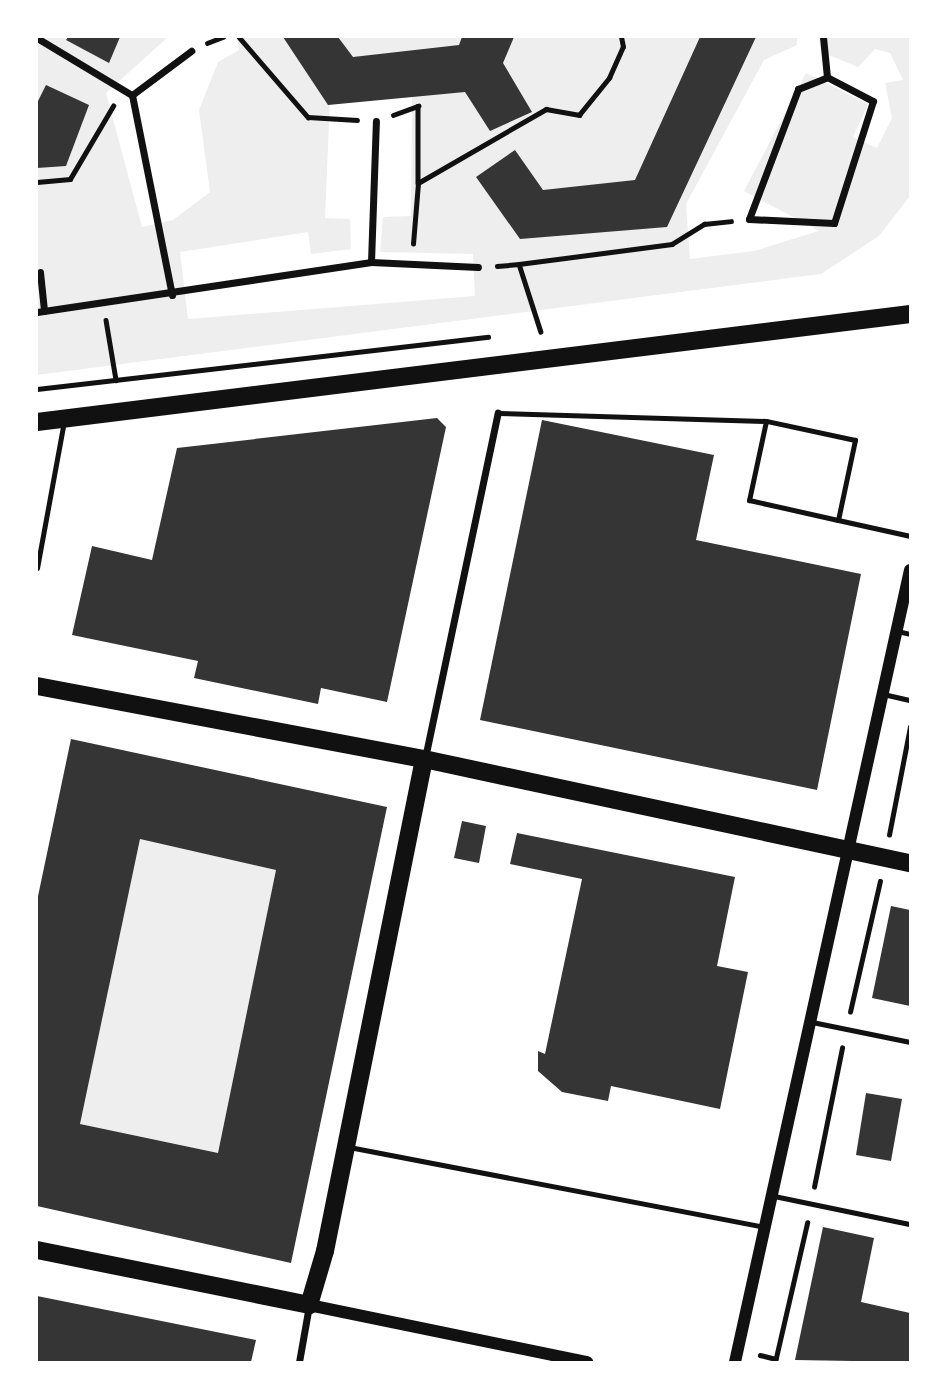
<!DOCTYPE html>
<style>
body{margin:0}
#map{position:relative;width:947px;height:1399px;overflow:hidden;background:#fff;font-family:Helvetica,sans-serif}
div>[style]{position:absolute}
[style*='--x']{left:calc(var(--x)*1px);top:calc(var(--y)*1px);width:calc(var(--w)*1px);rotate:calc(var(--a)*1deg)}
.green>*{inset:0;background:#eee}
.building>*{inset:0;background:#353535}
.path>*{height:4.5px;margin:-2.25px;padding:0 2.25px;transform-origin:2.25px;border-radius:2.25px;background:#111}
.service>*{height:5px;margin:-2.5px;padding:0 2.5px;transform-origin:2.5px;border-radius:2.5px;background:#111}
.minor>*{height:7px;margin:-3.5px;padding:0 3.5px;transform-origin:3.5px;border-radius:3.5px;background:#111}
.tertiary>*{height:12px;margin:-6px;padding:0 6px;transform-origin:6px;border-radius:6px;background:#111}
.primary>*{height:18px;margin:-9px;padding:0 9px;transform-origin:9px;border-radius:9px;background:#111}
span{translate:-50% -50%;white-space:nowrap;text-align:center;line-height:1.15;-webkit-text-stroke:6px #fff;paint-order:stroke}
.frame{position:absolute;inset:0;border:38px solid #fff;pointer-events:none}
</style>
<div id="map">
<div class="green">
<i style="clip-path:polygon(evenodd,37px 37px,168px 37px,106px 93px,142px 227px,173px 220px,210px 192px,199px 110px,218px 62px,239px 50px,237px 37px,797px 37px,797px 45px,764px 60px,686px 204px,690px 259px,754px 251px,819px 231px,744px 191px,806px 73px,868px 104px,853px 137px,877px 148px,892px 118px,885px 83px,903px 80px,890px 53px,875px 49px,858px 67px,821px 52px,819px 37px,910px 37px,910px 196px,879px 236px,821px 274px,37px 375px,37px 37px,412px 97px,411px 216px,383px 217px,380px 252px,473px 254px,475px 296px,188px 319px,180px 252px,308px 232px,311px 254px,351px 249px,350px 219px,325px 218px,330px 99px,412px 97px)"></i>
<i style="clip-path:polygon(140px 839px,276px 870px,218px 1153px,80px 1124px)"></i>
</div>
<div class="building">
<i style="clip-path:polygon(68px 37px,120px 37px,109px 63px,66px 40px)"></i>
<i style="clip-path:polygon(283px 37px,338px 37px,353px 57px,459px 45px,462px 37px,514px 37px,503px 63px,532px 112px,490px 131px,465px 92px,328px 105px)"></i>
<i style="clip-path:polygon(700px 37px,756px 37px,667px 227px,520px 239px,476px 177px,515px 150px,543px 190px,635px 180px)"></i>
<i style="clip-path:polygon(46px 85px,89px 105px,66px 166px,37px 168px,37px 103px)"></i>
<i style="clip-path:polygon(437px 418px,446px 427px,387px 702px,321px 688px,318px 704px,194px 678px,198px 661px,72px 635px,92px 546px,152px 560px,177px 448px)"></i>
<i style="clip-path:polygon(542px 420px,714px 455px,696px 540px,861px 574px,817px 790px,480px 720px)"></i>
<i style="clip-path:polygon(evenodd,71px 739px,387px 807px,291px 1263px,37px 1206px,37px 901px,71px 739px,140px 839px,276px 870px,218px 1153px,80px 1124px,140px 839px)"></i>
<i style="clip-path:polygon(462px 821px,486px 826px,479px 863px,454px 858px)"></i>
<i style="clip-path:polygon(517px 833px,735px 877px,717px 966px,748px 972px,720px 1109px,611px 1086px,608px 1101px,562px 1092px,538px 1071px,538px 1051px,545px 1054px,582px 879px,510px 864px)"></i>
<i style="clip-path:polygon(891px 906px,910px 910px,910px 1006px,872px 998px)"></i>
<i style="clip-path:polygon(866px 1093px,902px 1099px,891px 1161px,856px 1155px)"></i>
<i style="clip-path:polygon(823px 1227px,874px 1238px,861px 1302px,910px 1313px,910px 1362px,795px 1360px)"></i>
<i style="clip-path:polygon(37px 1296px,256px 1340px,251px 1362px,37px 1362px)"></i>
</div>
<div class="path">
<i style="--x:239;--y:37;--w:106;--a:49.2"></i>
<i style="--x:308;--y:117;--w:49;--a:3.5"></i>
<i style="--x:207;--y:43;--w:17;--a:-21"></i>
<i style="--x:393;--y:115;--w:27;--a:-20"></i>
<i style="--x:418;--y:106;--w:77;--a:90"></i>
<i style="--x:37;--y:182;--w:33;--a:-5"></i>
<i style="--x:70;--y:179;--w:85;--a:-59.5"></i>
<i style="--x:413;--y:244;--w:61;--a:-85.3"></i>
<i style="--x:418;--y:183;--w:148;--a:-30"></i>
<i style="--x:546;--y:109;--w:34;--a:10"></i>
<i style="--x:579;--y:115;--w:48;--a:-51"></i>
<i style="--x:609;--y:78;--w:34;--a:-66"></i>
<i style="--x:623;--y:47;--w:10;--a:-101"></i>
<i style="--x:519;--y:264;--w:154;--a:-7.4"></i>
<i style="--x:672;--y:244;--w:38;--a:-32"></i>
<i style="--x:704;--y:224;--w:27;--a:-6"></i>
<i style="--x:497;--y:266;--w:22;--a:-5"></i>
<i style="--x:519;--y:264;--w:71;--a:72.1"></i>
<i style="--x:106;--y:320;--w:61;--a:80.5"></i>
<i style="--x:37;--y:389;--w:454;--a:-6.6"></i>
<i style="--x:889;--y:835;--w:110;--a:-79"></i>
<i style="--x:850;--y:1012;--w:134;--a:-77.1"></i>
<i style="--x:814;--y:1187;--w:142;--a:-78.6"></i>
<i style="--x:760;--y:1355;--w:16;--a:14"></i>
<i style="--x:775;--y:1362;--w:143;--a:-77"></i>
</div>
<div class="service">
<i style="--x:498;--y:413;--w:268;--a:1.7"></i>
<i style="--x:838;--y:520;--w:82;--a:-78"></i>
<i style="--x:855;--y:440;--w:91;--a:-167.9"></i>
<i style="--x:766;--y:421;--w:81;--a:102.1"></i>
<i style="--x:749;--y:500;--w:91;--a:12.7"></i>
<i style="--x:838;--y:520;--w:74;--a:12.5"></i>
<i style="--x:37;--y:568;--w:149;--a:-79.6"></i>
<i style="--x:897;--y:631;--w:13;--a:13"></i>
<i style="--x:883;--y:694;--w:28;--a:13"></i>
<i style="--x:812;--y:1022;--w:100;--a:11.5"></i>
<i style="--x:349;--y:1147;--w:425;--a:10.9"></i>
<i style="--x:774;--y:1196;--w:138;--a:11.7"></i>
</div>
<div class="minor">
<i style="--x:823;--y:37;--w:40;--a:84.3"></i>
<i style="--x:37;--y:38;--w:111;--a:31"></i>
<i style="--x:132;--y:95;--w:204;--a:78.7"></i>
<i style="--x:827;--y:77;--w:52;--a:27.6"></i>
<i style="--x:873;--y:101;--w:128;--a:107.7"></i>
<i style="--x:834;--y:223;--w:85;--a:-177.3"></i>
<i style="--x:749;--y:219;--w:139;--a:-69.3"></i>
<i style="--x:798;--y:89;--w:31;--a:-22"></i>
<i style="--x:132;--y:95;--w:74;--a:-36.7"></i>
<i style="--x:371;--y:262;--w:141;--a:-88"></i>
<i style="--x:40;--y:272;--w:39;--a:84"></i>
<i style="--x:37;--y:312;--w:338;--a:-8.5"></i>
<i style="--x:371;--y:262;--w:107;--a:2.7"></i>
<i style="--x:425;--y:758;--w:353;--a:-78.1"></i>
<i style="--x:299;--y:1362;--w:58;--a:-80"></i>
</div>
<div class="tertiary">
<i style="--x:309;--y:1305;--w:284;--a:11.6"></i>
<i style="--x:735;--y:1362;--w:811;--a:-77.54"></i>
</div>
<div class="primary">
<i style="--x:37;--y:422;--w:880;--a:-7.05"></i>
<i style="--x:37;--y:686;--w:394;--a:10.7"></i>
<i style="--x:424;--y:759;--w:497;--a:12.1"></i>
<i style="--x:37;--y:1250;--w:278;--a:11.4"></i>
<i style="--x:309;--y:1305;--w:56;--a:-73.5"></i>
<i style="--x:325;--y:1251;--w:502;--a:-78.62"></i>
</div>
<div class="frame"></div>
</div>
